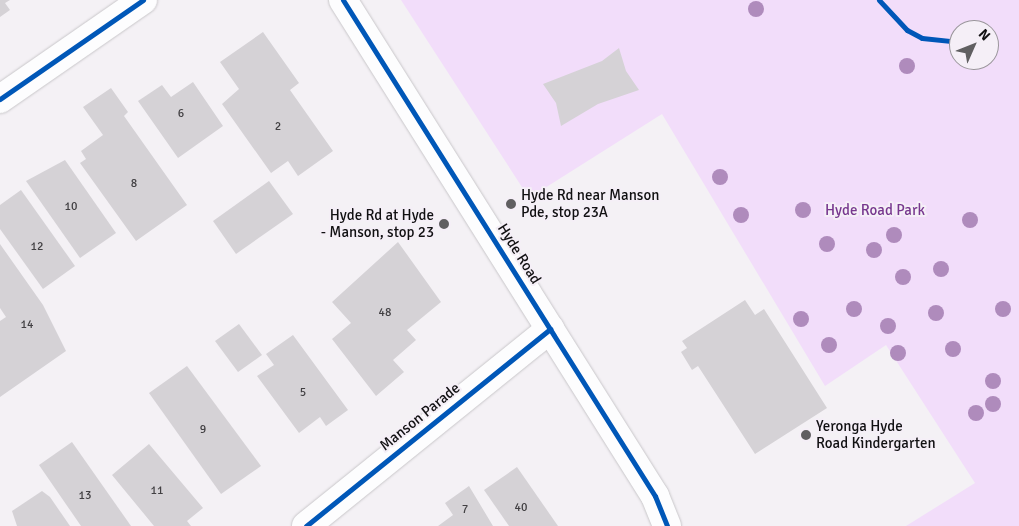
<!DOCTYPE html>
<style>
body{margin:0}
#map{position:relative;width:1019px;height:526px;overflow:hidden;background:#f4f1f5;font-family:Signika,sans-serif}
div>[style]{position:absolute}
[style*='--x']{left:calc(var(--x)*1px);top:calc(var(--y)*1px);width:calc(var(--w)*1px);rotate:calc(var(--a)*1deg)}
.green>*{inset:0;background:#f2ddfa}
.building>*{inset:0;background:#d5d2d6}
.roads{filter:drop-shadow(0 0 1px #c9c7ca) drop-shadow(0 0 1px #c9c7ca)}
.minor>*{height:28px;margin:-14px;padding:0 14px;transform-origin:14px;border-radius:14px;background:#fdfdfe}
.tertiary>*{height:28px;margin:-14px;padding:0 14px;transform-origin:14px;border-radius:14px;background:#fdfdfe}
.cycleway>*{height:5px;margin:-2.5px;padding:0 2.5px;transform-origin:2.5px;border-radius:2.5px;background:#0057b8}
.trees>*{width:16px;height:16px;margin:-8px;border-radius:50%;background:#af8bbc}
.dots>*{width:14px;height:14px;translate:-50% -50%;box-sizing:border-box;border:2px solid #f5eff7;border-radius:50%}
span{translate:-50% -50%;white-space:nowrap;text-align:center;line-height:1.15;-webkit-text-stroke:4px #f5eff7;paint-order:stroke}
.number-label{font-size:12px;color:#424043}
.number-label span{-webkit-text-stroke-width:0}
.poi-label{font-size:15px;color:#111012}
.left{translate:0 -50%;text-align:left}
.right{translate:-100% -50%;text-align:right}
.park-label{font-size:15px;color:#77378e}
.street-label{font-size:15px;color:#111012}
.north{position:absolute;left:949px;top:20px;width:50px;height:50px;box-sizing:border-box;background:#f5eff7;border:1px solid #9a969b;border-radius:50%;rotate:46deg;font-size:14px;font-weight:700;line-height:20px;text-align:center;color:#111012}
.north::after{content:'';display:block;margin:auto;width:18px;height:22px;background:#605f61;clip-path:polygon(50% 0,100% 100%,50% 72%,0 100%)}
</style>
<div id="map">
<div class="green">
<i style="clip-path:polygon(evenodd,401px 0,1019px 0,1019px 526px,906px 526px,975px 483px,886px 345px,825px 386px,662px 114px,529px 198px,401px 0,959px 30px,989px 30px,989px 60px,959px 60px,959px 30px)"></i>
</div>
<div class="building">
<i style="clip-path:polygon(0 0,10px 0,5px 3px,10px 10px,0 17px)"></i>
<i style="clip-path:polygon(263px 32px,299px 83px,290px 90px,333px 151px,298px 176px,288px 161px,271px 173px,222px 104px,239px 89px,220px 62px)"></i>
<i style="clip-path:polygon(619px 48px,626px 71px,639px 90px,598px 104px,561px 126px,556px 103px,543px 84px,602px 61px)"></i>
<i style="clip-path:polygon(193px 82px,223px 126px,178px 158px,138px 101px,162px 85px,171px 97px)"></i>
<i style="clip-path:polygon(111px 88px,128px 112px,124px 116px,187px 205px,136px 241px,80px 163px,86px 159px,81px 151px,103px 135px,83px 107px)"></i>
<i style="clip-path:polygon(65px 160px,116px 233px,80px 258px,26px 181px)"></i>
<i style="clip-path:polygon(269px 181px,293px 214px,236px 254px,213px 221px)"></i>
<i style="clip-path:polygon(21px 190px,75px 266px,43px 289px,0 229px,0 205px)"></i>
<i style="clip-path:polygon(398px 242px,441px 302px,407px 330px,416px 340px,393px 360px,404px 372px,376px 396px,332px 339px,351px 323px,332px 302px)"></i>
<i style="clip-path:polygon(0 244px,43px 305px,66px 351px,0 397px,0 321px,6px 317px,0 308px)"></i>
<i style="clip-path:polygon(745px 300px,755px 315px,764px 309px,827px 408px,755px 454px,698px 366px,692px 370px,681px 352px,687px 348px,682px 341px)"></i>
<i style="clip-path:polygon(239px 324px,262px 355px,238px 372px,215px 341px)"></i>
<i style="clip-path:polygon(293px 335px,348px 410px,326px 426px,320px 417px,299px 433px,257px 376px,274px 365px,266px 354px)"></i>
<i style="clip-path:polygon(187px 366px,261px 466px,221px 494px,149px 393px)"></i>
<i style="clip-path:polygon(72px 442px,131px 526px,81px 526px,39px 465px)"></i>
<i style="clip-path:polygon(149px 444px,203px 508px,187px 521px,191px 526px,154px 526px,112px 475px)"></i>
<i style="clip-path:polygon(517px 467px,558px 526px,509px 526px,484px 490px)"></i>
<i style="clip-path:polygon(469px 486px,493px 526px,438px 526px,453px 515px,445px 503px)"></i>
<i style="clip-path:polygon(42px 491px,50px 497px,70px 526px,17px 526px,12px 511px)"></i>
</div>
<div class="roads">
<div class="minor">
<i style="--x:0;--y:99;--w:174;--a:-34.7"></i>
<i style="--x:306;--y:526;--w:314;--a:-38.9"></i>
</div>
<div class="tertiary">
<i style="--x:343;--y:0;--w:586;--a:57.83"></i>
<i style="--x:655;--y:496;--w:32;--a:68"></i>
</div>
</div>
<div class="cycleway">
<i style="--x:343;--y:0;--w:586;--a:57.83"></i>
<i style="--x:655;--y:496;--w:32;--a:68"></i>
<i style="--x:879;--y:0;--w:41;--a:47"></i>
<i style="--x:907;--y:30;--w:17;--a:28"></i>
<i style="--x:922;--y:38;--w:37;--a:6"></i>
<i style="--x:0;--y:99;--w:174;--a:-34.7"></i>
<i style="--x:306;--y:526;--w:314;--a:-38.9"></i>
</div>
<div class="trees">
<i style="left:756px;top:9px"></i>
<i style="left:907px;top:66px"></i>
<i style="left:720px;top:177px"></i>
<i style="left:803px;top:210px"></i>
<i style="left:741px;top:215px"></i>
<i style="left:970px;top:220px"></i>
<i style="left:894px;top:235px"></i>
<i style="left:827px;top:244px"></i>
<i style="left:874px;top:250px"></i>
<i style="left:941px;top:269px"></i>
<i style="left:903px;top:277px"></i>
<i style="left:854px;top:309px"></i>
<i style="left:1003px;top:309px"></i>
<i style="left:936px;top:313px"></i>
<i style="left:801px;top:319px"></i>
<i style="left:888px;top:326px"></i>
<i style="left:829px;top:345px"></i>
<i style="left:953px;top:349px"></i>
<i style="left:898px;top:353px"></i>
<i style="left:993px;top:381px"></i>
<i style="left:993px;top:404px"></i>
<i style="left:976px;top:413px"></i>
</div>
<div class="dots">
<i style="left:511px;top:204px;background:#605f61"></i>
<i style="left:444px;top:224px;background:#605f61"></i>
<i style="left:806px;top:435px;background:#605f61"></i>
</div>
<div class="number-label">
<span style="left:181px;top:114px">6</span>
<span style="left:278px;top:127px">2</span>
<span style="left:134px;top:184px">8</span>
<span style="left:71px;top:207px">10</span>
<span style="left:37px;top:247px">12</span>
<span style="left:385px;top:313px">48</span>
<span style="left:27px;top:325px">14</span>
<span style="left:303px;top:393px">5</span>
<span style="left:203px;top:430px">9</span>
<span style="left:157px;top:491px">11</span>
<span style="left:85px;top:496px">13</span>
<span style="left:521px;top:508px">40</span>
<span style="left:465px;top:510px">7</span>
</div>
<div class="poi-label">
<span class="left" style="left:521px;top:204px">Hyde Rd near Manson<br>Pde, stop 23A</span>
<span class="right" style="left:434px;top:224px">Hyde Rd at Hyde<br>- Manson, stop 23</span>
<span class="left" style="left:816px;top:435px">Yeronga Hyde<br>Road Kindergarten</span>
</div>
<div class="park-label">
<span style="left:875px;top:211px">Hyde Road Park</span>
</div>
<div class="street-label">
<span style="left:519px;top:254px;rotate:58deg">Hyde Road</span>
<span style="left:420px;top:417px;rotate:-39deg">Manson Parade</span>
</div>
<div class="north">N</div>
</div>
